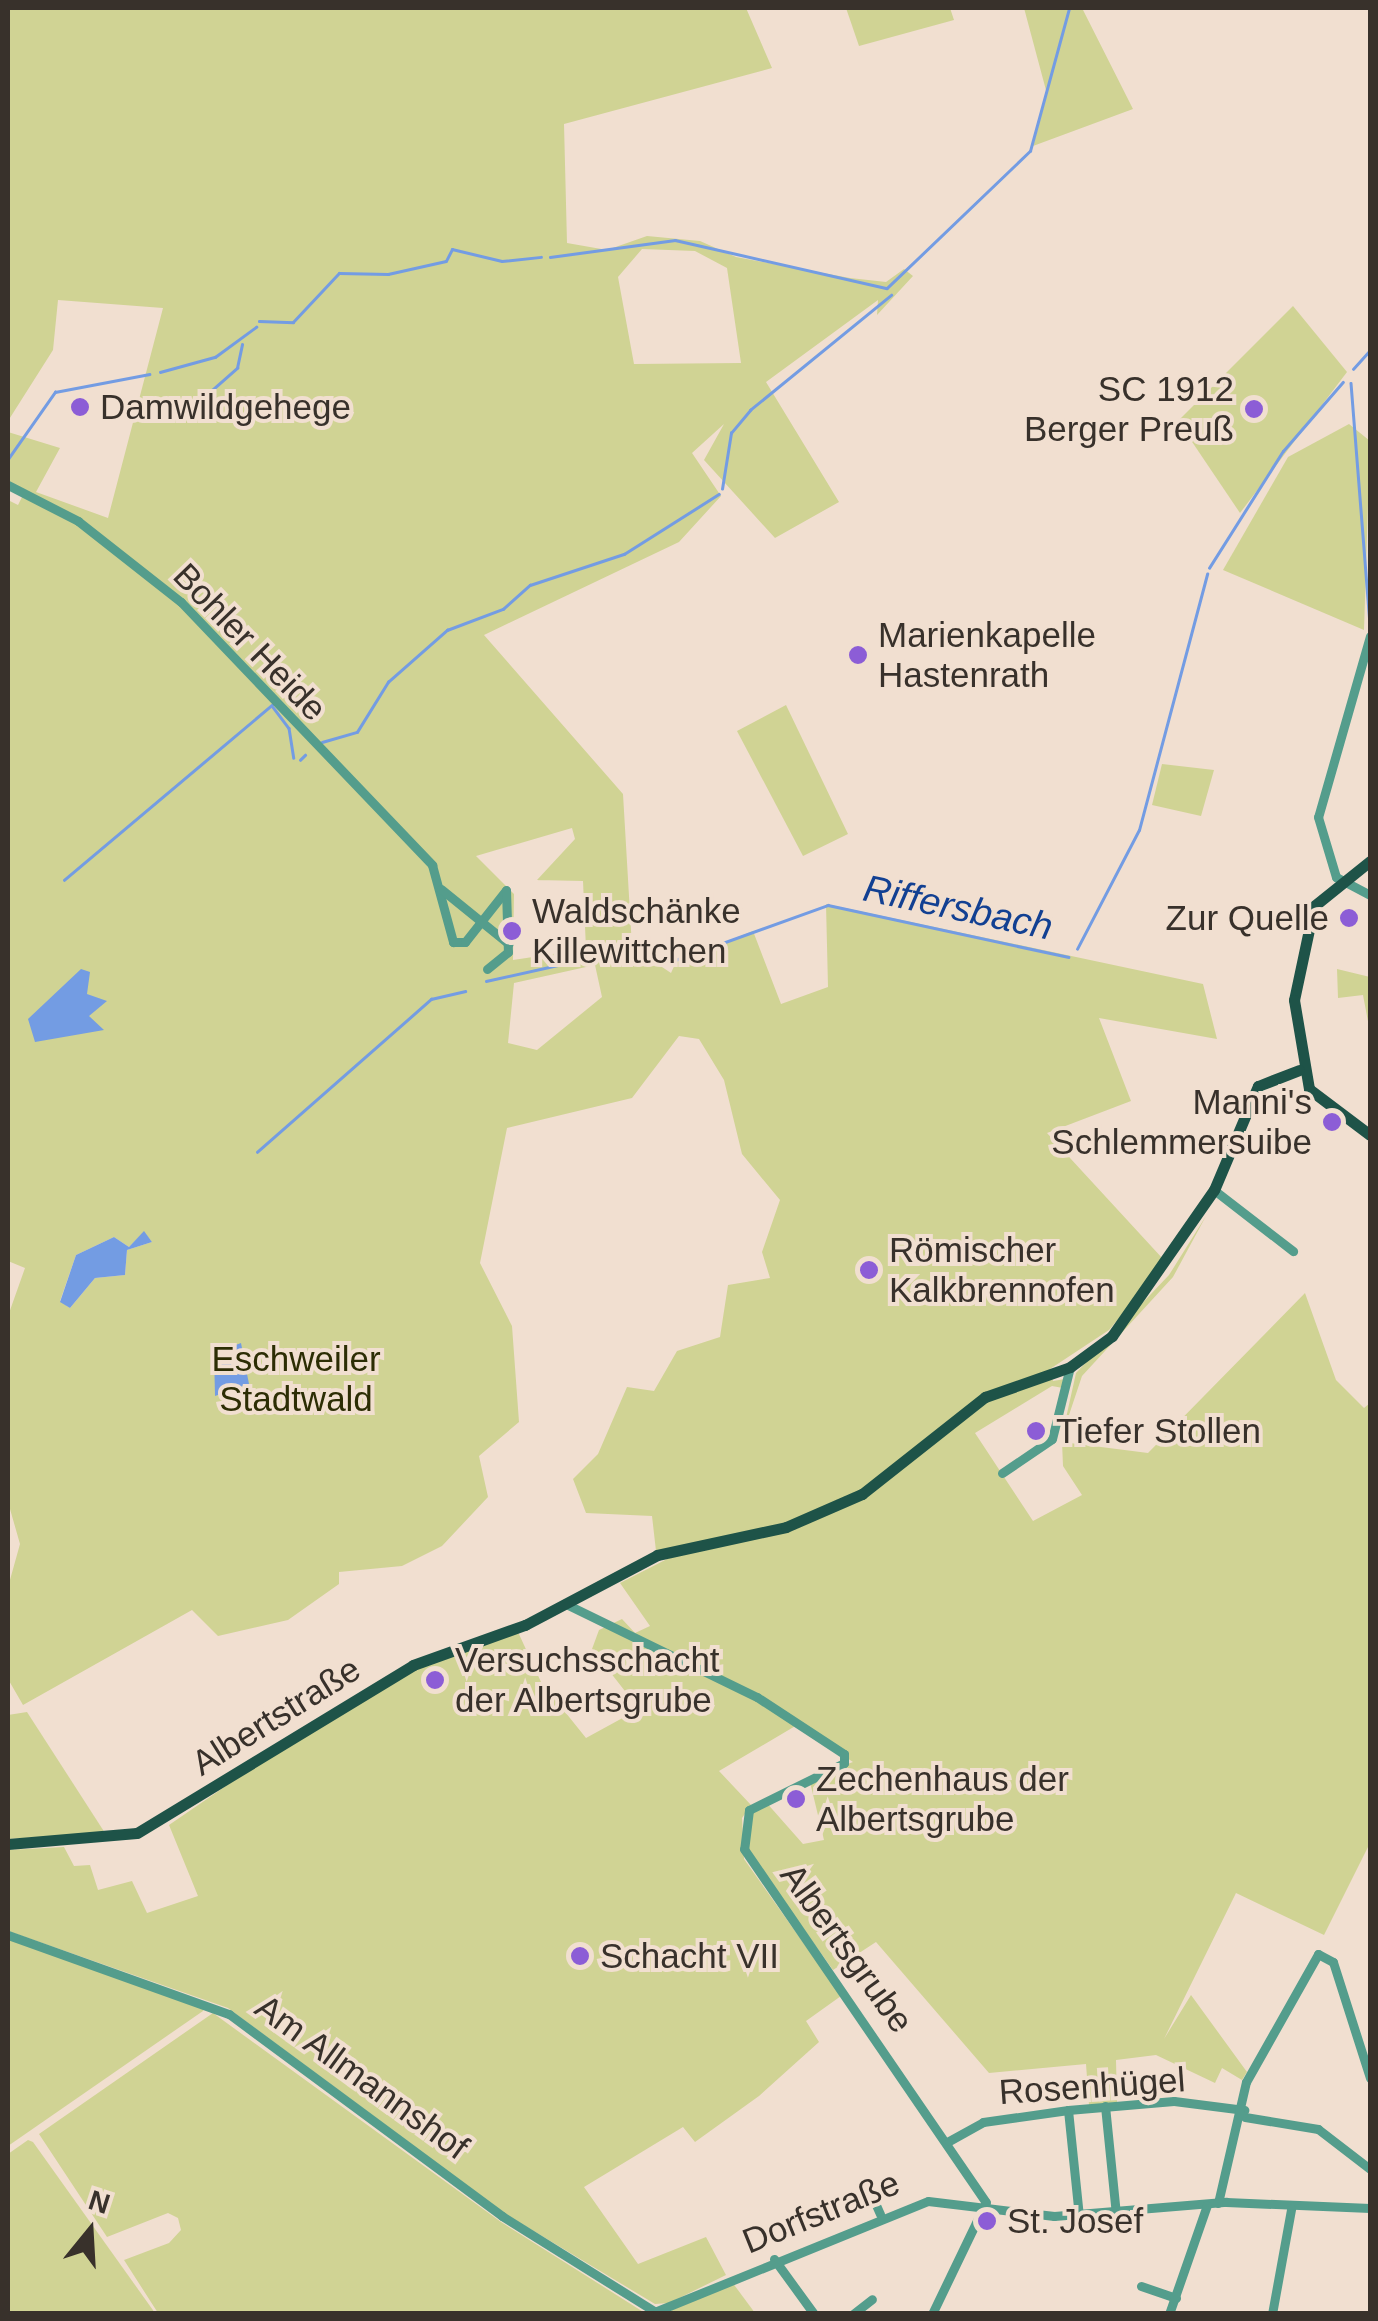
<!DOCTYPE html>
<meta charset="utf-8">
<style>
body{margin:0}
#map{position:relative;width:1378px;height:2321px;overflow:hidden;background:#f1dfd0;font-family:Arial,sans-serif}
div>[style]{position:absolute}
[style*='--x']{left:calc(var(--x)*1px);top:calc(var(--y)*1px);width:calc(var(--w)*1px);rotate:calc(var(--a)*1deg)}
.green>*{inset:0;background:#d0d394}
.water>*{inset:0;background:#739ce3}
.stream>*{height:2.5px;margin:-1.25px;padding:0 1.25px;transform-origin:1.25px;border-radius:1.25px;background:#739ce3}
.minor>*{height:9px;margin:-4.5px;padding:0 4.5px;transform-origin:4.5px;border-radius:4.5px;background:#549d8c}
.major>*{height:11px;margin:-5.5px;padding:0 5.5px;transform-origin:5.5px;border-radius:5.5px;background:#1e5348}
.dots>*{width:28px;height:28px;translate:-50% -50%;box-sizing:border-box;border:5px solid #f1dfd0;border-radius:50%}
span{translate:-50% -50%;white-space:nowrap;text-align:center;line-height:1.15;-webkit-text-stroke:8px #f1dfd0;paint-order:stroke}
.poi-label{font-size:35px;color:#38312b}
.right{translate:-100% -50%;text-align:right}
.left{translate:0 -50%;text-align:left}
.street-label{font-size:35px;color:#38312b}
.park-label{font-size:35px;color:#2c2d04}
.water-label{font-size:38px;color:#124092;font-style:italic}
.frame{position:absolute;inset:0;border:10px solid #38312b;pointer-events:none}
.north{position:absolute;left:40px;top:2181px;width:100px;height:100px;-webkit-text-stroke:8px #f1dfd0;paint-order:stroke;rotate:18deg;font-size:28px;font-weight:700;line-height:40px;text-align:center;color:#38312b}
.north::after{content:'';display:block;margin:auto;width:35px;height:45px;background:#38312b;clip-path:polygon(50% 0,100% 100%,50% 72%,0 100%)}
</style>
<div id="map">
<div class="green">
<i style="clip-path:polygon(evenodd,8px 8px,746px 8px,772px 68px,564px 124px,567px 243px,607px 250px,647px 236px,700px 241px,736px 257px,850px 278px,886px 282px,904px 269px,913px 276px,877px 315px,878px 300px,766px 382px,839px 502px,775px 538px,704px 460px,724px 424px,692px 453px,721px 496px,679px 542px,484px 635px,623px 794px,632px 947px,671px 973px,676px 962px,753px 931px,781px 1004px,828px 987px,826px 904px,1203px 984px,1217px 1039px,1099px 1018px,1131px 1101px,1047px 1133px,1163px 1259px,1209px 1189px,1158px 1271px,1109px 1330px,1050px 1369px,1053px 1381px,1071px 1378px,1063px 1404px,1063px 1388px,1052px 1386px,975px 1433px,1033px 1521px,1082px 1495px,1063px 1466px,1062px 1442px,1148px 1453px,1305px 1293px,1336px 1380px,1364px 1408px,1370px 1403px,1370px 1843px,1324px 1935px,1236px 1893px,1164px 2039px,1191px 1995px,1247px 2072px,1242px 2080px,1222px 2068px,1215px 2083px,1156px 2055px,1116px 2060px,1117px 2103px,1089px 2105px,1086px 2064px,989px 2073px,876px 1942px,833px 1970px,746px 1848px,746px 1820px,765px 1801px,803px 1844px,824px 1840px,809px 1778px,853px 1762px,797px 1725px,719px 1771px,751px 1805px,742px 1818px,744px 1859px,841px 1996px,806px 2021px,819px 2042px,759px 2096px,695px 2142px,683px 2127px,584px 2187px,638px 2264px,706px 2237px,726px 2275px,669px 2303px,655px 2304px,507px 2215px,228px 2008px,8px 1931px,8px 1850px,64px 1847px,74px 1866px,90px 1865px,98px 1890px,132px 1881px,147px 1913px,198px 1896px,169px 1825px,312px 1727px,415px 1670px,492px 1641px,518px 1632px,541px 1682px,586px 1738px,639px 1709px,592px 1649px,599px 1630px,622px 1619px,635px 1633px,650px 1626px,620px 1583px,671px 1557px,656px 1551px,652px 1516px,586px 1513px,573px 1479px,598px 1454px,627px 1387px,654px 1391px,677px 1351px,720px 1337px,728px 1285px,770px 1278px,762px 1252px,780px 1200px,742px 1154px,724px 1080px,699px 1039px,679px 1036px,632px 1098px,507px 1128px,480px 1263px,512px 1326px,519px 1422px,479px 1456px,488px 1497px,442px 1546px,402px 1566px,339px 1572px,339px 1584px,288px 1620px,218px 1636px,192px 1610px,23px 1705px,8px 1679px,8px 1587px,20px 1544px,8px 1502px,8px 1316px,25px 1268px,8px 1261px,8px 500px,18px 505px,24px 493px,8px 485px,8px 432px,60px 448px,36px 492px,108px 518px,163px 308px,58px 300px,53px 350px,8px 421px,8px 8px,642px 249px,695px 251px,727px 268px,741px 363px,634px 364px,618px 277px,642px 249px,8px 8px,572px 828px,575px 839px,537px 880px,583px 881px,586px 949px,513px 960px,514px 894px,476px 856px,572px 828px,8px 8px,595px 965px,602px 997px,537px 1050px,508px 1043px,514px 983px,595px 965px,8px 8px,144px 1232px,152px 1242px,127px 1250px,125px 1275px,95px 1278px,70px 1308px,60px 1301px,76px 1255px,114px 1237px,129px 1247px,144px 1232px)"></i>
<i style="clip-path:polygon(846px 8px,950px 8px,954px 20px,859px 46px)"></i>
<i style="clip-path:polygon(1024px 8px,1082px 8px,1133px 109px,1033px 146px,1047px 94px)"></i>
<i style="clip-path:polygon(1293px 306px,1347px 372px,1240px 513px,1178px 421px)"></i>
<i style="clip-path:polygon(1349px 424px,1370px 441px,1364px 630px,1223px 570px,1288px 457px)"></i>
<i style="clip-path:polygon(786px 705px,848px 834px,803px 856px,737px 731px)"></i>
<i style="clip-path:polygon(1162px 764px,1214px 770px,1201px 816px,1152px 805px)"></i>
<i style="clip-path:polygon(1337px 969px,1370px 977px,1370px 1032px,1363px 995px,1338px 998px)"></i>
<i style="clip-path:polygon(1206px 1216px,1173px 1277px,1082px 1376px,1062px 1436px,1076px 1373px,1169px 1275px)"></i>
<i style="clip-path:polygon(27px 1712px,105px 1833px,8px 1839px,8px 1715px)"></i>
<i style="clip-path:polygon(8px 1938px,204px 2009px,203px 2011px,8px 2146px)"></i>
<i style="clip-path:polygon(213px 2013px,501px 2222px,645px 2313px,158px 2313px,124px 2260px,169px 2243px,181px 2230px,178px 2218px,168px 2213px,107px 2237px,39px 2134px)"></i>
<i style="clip-path:polygon(28px 2140px,33px 2142px,155px 2313px,8px 2313px,8px 2154px)"></i>
<i style="clip-path:polygon(732px 2282px,755px 2313px,668px 2314px,674px 2308px)"></i>
</div>
<div class="water">
<i style="clip-path:polygon(81px 969px,90px 972px,87px 994px,107px 1001px,89px 1016px,104px 1030px,35px 1042px,28px 1019px)"></i>
<i style="clip-path:polygon(144px 1231px,152px 1242px,127px 1250px,125px 1275px,95px 1278px,70px 1308px,60px 1302px,76px 1255px,114px 1237px,129px 1247px)"></i>
<i style="clip-path:polygon(241px 1343px,249px 1384px,215px 1396px,214px 1353px)"></i>
</div>
<div class="stream">
<i style="--x:550;--y:257;--w:126;--a:-7.7"></i>
<i style="--x:675;--y:240;--w:217;--a:12.8"></i>
<i style="--x:887;--y:288;--w:198;--a:-43.8"></i>
<i style="--x:1030;--y:151;--w:148;--a:-74.7"></i>
<i style="--x:259;--y:321;--w:34;--a:2"></i>
<i style="--x:293;--y:322;--w:67;--a:-46.8"></i>
<i style="--x:339;--y:273;--w:49;--a:1.2"></i>
<i style="--x:388;--y:274;--w:59;--a:-12.6"></i>
<i style="--x:446;--y:261;--w:13;--a:-63"></i>
<i style="--x:452;--y:249;--w:51;--a:13.5"></i>
<i style="--x:502;--y:261;--w:39;--a:-6"></i>
<i style="--x:1353;--y:369;--w:25;--a:-48"></i>
<i style="--x:160;--y:372;--w:57;--a:-15.3"></i>
<i style="--x:215;--y:357;--w:51;--a:-36.2"></i>
<i style="--x:1351;--y:383;--w:243;--a:85.5"></i>
<i style="--x:178;--y:420;--w:79;--a:-41.4"></i>
<i style="--x:237;--y:368;--w:24;--a:-78"></i>
<i style="--x:8;--y:459;--w:82;--a:-55"></i>
<i style="--x:55;--y:392;--w:96;--a:-10.8"></i>
<i style="--x:722;--y:489;--w:57;--a:-80.9"></i>
<i style="--x:731;--y:433;--w:30;--a:-50"></i>
<i style="--x:750;--y:410;--w:182;--a:-39.2"></i>
<i style="--x:1209;--y:568;--w:138;--a:-57.7"></i>
<i style="--x:1283;--y:451;--w:91;--a:-49"></i>
<i style="--x:273;--y:707;--w:26;--a:53"></i>
<i style="--x:289;--y:728;--w:30;--a:81"></i>
<i style="--x:322;--y:742;--w:36;--a:-16"></i>
<i style="--x:357;--y:732;--w:59;--a:-58.2"></i>
<i style="--x:388;--y:682;--w:79;--a:-41.4"></i>
<i style="--x:447;--y:630;--w:60;--a:-20.6"></i>
<i style="--x:503;--y:609;--w:36;--a:-42"></i>
<i style="--x:530;--y:585;--w:99;--a:-18.3"></i>
<i style="--x:624;--y:554;--w:112;--a:-32.3"></i>
<i style="--x:300;--y:760;--w:7;--a:-45"></i>
<i style="--x:64;--y:880;--w:272;--a:-40.1"></i>
<i style="--x:1077;--y:949;--w:134;--a:-62.5"></i>
<i style="--x:1139;--y:830;--w:265;--a:-75.1"></i>
<i style="--x:667;--y:963;--w:171;--a:-19.8"></i>
<i style="--x:828;--y:905;--w:246;--a:12.2"></i>
<i style="--x:486;--y:981;--w:125;--a:-12.5"></i>
<i style="--x:608;--y:954;--w:42;--a:5.4"></i>
<i style="--x:257;--y:1152;--w:232;--a:-41.3"></i>
<i style="--x:431;--y:999;--w:35;--a:-13"></i>
</div>
<div class="minor">
<i style="--x:8;--y:485;--w:79;--a:27.2"></i>
<i style="--x:78;--y:521;--w:131;--a:38.2"></i>
<i style="--x:181;--y:602;--w:364;--a:46.3"></i>
<i style="--x:432;--y:865;--w:80;--a:74.7"></i>
<i style="--x:453;--y:942;--w:12;--a:0"></i>
<i style="--x:465;--y:942;--w:66;--a:-51.7"></i>
<i style="--x:506;--y:890;--w:62;--a:88.2"></i>
<i style="--x:508;--y:952;--w:27;--a:141"></i>
<i style="--x:1370;--y:636;--w:188;--a:106"></i>
<i style="--x:1318;--y:817;--w:63;--a:73.3"></i>
<i style="--x:1336;--y:877;--w:38;--a:28"></i>
<i style="--x:441;--y:889;--w:87;--a:39"></i>
<i style="--x:1214;--y:1190;--w:100;--a:37.7"></i>
<i style="--x:1002;--y:1473;--w:60;--a:-34.2"></i>
<i style="--x:1052;--y:1439;--w:74;--a:-76"></i>
<i style="--x:568;--y:1605;--w:210;--a:26"></i>
<i style="--x:757;--y:1697;--w:104;--a:33.2"></i>
<i style="--x:844;--y:1754;--w:9;--a:90"></i>
<i style="--x:844;--y:1763;--w:106;--a:153.7"></i>
<i style="--x:749;--y:1810;--w:39;--a:97"></i>
<i style="--x:744;--y:1849;--w:428;--a:55.6"></i>
<i style="--x:8;--y:1935;--w:235;--a:19.7"></i>
<i style="--x:229;--y:2014;--w:340;--a:36.5"></i>
<i style="--x:502;--y:2216;--w:185;--a:32"></i>
<i style="--x:1105;--y:2106;--w:110;--a:84.2"></i>
<i style="--x:1068;--y:2110;--w:107;--a:84.1"></i>
<i style="--x:1245;--y:2117;--w:74;--a:9.3"></i>
<i style="--x:1318;--y:2129;--w:66;--a:37.6"></i>
<i style="--x:949;--y:2141;--w:39;--a:-29"></i>
<i style="--x:983;--y:2122;--w:86;--a:-8"></i>
<i style="--x:1068;--y:2110;--w:106;--a:-4.9"></i>
<i style="--x:1174;--y:2101;--w:71;--a:7.3"></i>
<i style="--x:872;--y:2196;--w:20;--a:66"></i>
<i style="--x:1218;--y:2203;--w:124;--a:-77"></i>
<i style="--x:1246;--y:2082;--w:147;--a:-60.6"></i>
<i style="--x:1318;--y:1954;--w:17;--a:28"></i>
<i style="--x:1333;--y:1962;--w:122;--a:72.3"></i>
<i style="--x:774;--y:2259;--w:68;--a:54"></i>
<i style="--x:1141;--y:2286;--w:37;--a:19"></i>
<i style="--x:657;--y:2311;--w:292;--a:-22.1"></i>
<i style="--x:928;--y:2201;--w:127;--a:6.8"></i>
<i style="--x:1054;--y:2216;--w:173;--a:-4.7"></i>
<i style="--x:1226;--y:2202;--w:144;--a:2.4"></i>
<i style="--x:853;--y:2314;--w:24;--a:-38"></i>
<i style="--x:932;--y:2314;--w:124;--a:-64.3"></i>
<i style="--x:1169;--y:2314;--w:115;--a:-70.8"></i>
<i style="--x:1272;--y:2314;--w:107;--a:-79.7"></i>
</div>
<div class="major">
<i style="--x:1370;--y:861;--w:72;--a:141.2"></i>
<i style="--x:1314;--y:906;--w:96;--a:102"></i>
<i style="--x:1294;--y:1000;--w:90;--a:80.4"></i>
<i style="--x:1309;--y:1089;--w:76;--a:37"></i>
<i style="--x:8;--y:1844;--w:129;--a:-4.9"></i>
<i style="--x:137;--y:1833;--w:323;--a:-31.3"></i>
<i style="--x:413;--y:1665;--w:119;--a:-19.7"></i>
<i style="--x:525;--y:1625;--w:149;--a:-27.9"></i>
<i style="--x:657;--y:1555;--w:132;--a:-12.2"></i>
<i style="--x:786;--y:1527;--w:83;--a:-23.5"></i>
<i style="--x:862;--y:1494;--w:157;--a:-38.3"></i>
<i style="--x:985;--y:1397;--w:90;--a:-19.4"></i>
<i style="--x:1070;--y:1367;--w:52;--a:-36.4"></i>
<i style="--x:1112;--y:1336;--w:178;--a:-55.1"></i>
<i style="--x:1214;--y:1190;--w:113;--a:-67.1"></i>
<i style="--x:1258;--y:1086;--w:44;--a:-21.3"></i>
</div>
<div class="dots">
<i style="left:80px;top:407px;background:#8c5dd6"></i>
<i style="left:1254px;top:409px;background:#8c5dd6"></i>
<i style="left:858px;top:655px;background:#8c5dd6"></i>
<i style="left:1349px;top:918px;background:#8c5dd6"></i>
<i style="left:512px;top:931px;background:#8c5dd6"></i>
<i style="left:1332px;top:1122px;background:#8c5dd6"></i>
<i style="left:869px;top:1270px;background:#8c5dd6"></i>
<i style="left:1036px;top:1431px;background:#8c5dd6"></i>
<i style="left:435px;top:1680px;background:#8c5dd6"></i>
<i style="left:796px;top:1799px;background:#8c5dd6"></i>
<i style="left:580px;top:1956px;background:#8c5dd6"></i>
<i style="left:987px;top:2221px;background:#8c5dd6"></i>
</div>
<div class="poi-label">
<span class="right" style="left:1234px;top:409px">SC 1912<br>Berger Preuß</span>
<span class="left" style="left:100px;top:407px">Damwildgehege</span>
<span class="left" style="left:878px;top:655px">Marienkapelle<br>Hastenrath</span>
<span class="left" style="left:532px;top:931px">Waldschänke<br>Killewittchen</span>
<span class="right" style="left:1329px;top:918px">Zur Quelle</span>
<span class="right" style="left:1312px;top:1122px">Manni's<br>Schlemmersuibe</span>
<span class="left" style="left:889px;top:1270px">Römischer<br>Kalkbrennofen</span>
<span class="left" style="left:1056px;top:1431px">Tiefer Stollen</span>
<span class="left" style="left:455px;top:1680px">Versuchsschacht<br>der Albertsgrube</span>
<span class="left" style="left:816px;top:1799px">Zechenhaus der<br>Albertsgrube</span>
<span class="left" style="left:600px;top:1956px">Schacht VII</span>
<span class="left" style="left:1007px;top:2221px">St. Josef</span>
</div>
<div class="street-label">
<span style="left:250px;top:642px;rotate:46deg">Bohler Heide</span>
<span style="left:276px;top:1716px;rotate:-32deg">Albertstraße</span>
<span style="left:847px;top:1948px;rotate:54deg">Albertsgrube</span>
<span style="left:362px;top:2077px;rotate:36deg">Am Allmannshof</span>
<span style="left:1092px;top:2086px;rotate:-4deg">Rosenhügel</span>
<span style="left:821px;top:2212px;rotate:-22deg">Dorfstraße</span>
</div>
<div class="park-label">
<span style="left:296px;top:1379px">Eschweiler<br>Stadtwald</span>
</div>
<div class="water-label">
<span style="left:958px;top:908px;rotate:12deg">Riffersbach</span>
</div>
<div class="frame"></div>
<div class="north">N</div>
</div>
